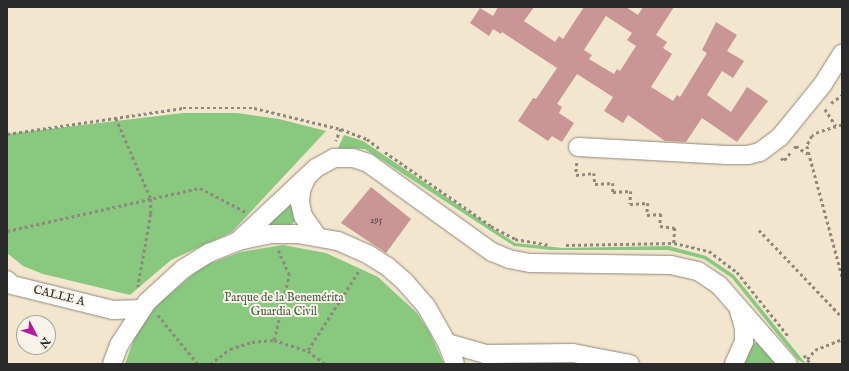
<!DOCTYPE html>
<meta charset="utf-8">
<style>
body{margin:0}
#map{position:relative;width:849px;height:371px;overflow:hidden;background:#f3e6ce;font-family:"IM FELL English",serif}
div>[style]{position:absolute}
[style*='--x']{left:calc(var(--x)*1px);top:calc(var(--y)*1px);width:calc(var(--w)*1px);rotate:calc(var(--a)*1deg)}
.green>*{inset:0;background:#88c87f}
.building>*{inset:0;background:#c99695}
.path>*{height:2.5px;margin-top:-1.25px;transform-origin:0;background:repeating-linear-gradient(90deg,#8f887c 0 3px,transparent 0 6px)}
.roads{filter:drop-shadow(0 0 1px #8f887c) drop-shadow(0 0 1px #8f887c)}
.minor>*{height:18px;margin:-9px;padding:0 9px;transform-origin:9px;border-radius:9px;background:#fff}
span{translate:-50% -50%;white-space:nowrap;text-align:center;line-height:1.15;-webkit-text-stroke:4px #f7f3e8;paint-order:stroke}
.number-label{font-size:10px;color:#524646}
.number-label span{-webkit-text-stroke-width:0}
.street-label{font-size:12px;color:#2b2b2b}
.park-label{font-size:12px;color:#475a44}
.frame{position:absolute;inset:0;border:8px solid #2b2b2b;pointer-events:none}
.north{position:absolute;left:16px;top:315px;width:40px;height:40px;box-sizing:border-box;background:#f7f3e8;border:1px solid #a5a39c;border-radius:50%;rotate:131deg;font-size:11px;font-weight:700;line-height:16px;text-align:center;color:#2b2b2b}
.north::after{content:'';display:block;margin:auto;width:14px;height:18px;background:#b5179e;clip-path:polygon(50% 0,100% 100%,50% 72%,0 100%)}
</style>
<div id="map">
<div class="green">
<i style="clip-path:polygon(183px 113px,237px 113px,279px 119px,326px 131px,232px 232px,171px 260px,130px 295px,43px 274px,23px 266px,7px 253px,7px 134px)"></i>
<i style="clip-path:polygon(344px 135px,363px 141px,515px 243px,563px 248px,669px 246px,706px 256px,734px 275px,806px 364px,798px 360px,732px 278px,704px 259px,668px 250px,551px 250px,514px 246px,365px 149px,338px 148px)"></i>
<i style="clip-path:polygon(293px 199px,295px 221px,289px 226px,265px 225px)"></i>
<i style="clip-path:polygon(283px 245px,326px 253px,378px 277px,417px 313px,430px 333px,444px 364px,125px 364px,139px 325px,159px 303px,203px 266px,241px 252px)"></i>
<i style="clip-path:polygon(764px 342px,777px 364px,744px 364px,754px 343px)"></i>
</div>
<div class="building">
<i style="clip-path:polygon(evenodd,498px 7px,534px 7px,524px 21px,555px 42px,559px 36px,563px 39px,584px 7px,626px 7px,638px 15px,643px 7px,674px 7px,656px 35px,667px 42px,663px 48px,672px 54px,651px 87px,673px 101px,677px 95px,680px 97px,707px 53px,702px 50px,716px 22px,737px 35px,727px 51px,744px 61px,733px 78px,722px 71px,707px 95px,731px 112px,747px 87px,768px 101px,737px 142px,702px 118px,686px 142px,665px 141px,628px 115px,623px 123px,604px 111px,613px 97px,577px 74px,557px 104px,562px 107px,559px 113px,574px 123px,562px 142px,552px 136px,548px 141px,518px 121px,533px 98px,536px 99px,557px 68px,502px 32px,501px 34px,493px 29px,489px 36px,470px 23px,480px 8px,493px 16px,498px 7px,606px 16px,632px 33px,627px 40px,636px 46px,620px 71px,617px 69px,614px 74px,589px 59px,592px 55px,584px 50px,606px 16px)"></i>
<i style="clip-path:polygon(371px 187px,411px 219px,386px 253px,341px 223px)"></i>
</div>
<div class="path">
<i style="--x:831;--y:103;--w:14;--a:-36"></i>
<i style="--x:825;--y:109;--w:20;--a:57"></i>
<i style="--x:116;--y:118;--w:88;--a:66.6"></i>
<i style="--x:151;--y:199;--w:15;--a:90"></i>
<i style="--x:151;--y:214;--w:74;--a:100.1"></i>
<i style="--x:842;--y:125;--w:24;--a:163"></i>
<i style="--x:819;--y:132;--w:8;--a:150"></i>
<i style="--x:812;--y:136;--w:11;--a:117"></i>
<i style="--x:807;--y:146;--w:135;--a:74.9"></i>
<i style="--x:341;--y:129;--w:28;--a:21"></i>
<i style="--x:367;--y:139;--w:15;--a:37"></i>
<i style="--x:7;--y:134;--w:178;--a:-8.4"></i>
<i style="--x:183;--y:108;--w:71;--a:0"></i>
<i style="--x:254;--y:108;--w:89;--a:13.6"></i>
<i style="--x:341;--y:129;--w:13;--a:113"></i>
<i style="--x:794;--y:148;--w:3;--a:-45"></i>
<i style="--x:796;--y:146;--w:14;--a:34"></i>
<i style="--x:385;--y:152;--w:129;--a:34.9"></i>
<i style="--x:491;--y:226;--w:27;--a:28"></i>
<i style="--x:515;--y:239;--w:35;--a:10"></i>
<i style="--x:781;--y:158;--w:4;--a:34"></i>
<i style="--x:784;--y:160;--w:11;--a:-49"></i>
<i style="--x:577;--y:163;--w:12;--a:95"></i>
<i style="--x:576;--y:175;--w:18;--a:-6"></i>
<i style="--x:594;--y:173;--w:11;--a:85"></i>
<i style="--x:595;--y:184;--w:18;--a:-3"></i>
<i style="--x:613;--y:183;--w:9;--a:90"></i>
<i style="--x:613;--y:192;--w:18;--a:-3"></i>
<i style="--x:631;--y:191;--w:13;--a:94"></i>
<i style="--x:630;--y:204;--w:18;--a:-3"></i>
<i style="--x:648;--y:203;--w:12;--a:95"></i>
<i style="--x:647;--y:215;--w:14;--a:-4"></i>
<i style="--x:661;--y:214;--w:12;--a:95"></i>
<i style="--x:660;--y:226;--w:15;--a:8"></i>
<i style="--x:675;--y:228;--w:15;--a:94"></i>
<i style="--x:759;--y:230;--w:120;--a:46.3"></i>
<i style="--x:7;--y:231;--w:198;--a:-12.6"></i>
<i style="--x:200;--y:188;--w:52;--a:27.6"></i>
<i style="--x:566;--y:245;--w:108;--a:-1.1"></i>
<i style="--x:674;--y:243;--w:36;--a:13"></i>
<i style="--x:709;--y:251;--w:35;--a:37"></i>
<i style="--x:737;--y:272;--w:83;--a:51.3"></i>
<i style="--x:158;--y:315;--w:63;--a:50.8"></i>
<i style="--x:274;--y:340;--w:67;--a:-77"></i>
<i style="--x:289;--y:275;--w:27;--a:-114"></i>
<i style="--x:308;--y:350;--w:96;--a:-57.3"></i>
<i style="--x:804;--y:355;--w:11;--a:52"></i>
<i style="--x:807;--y:359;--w:12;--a:-48"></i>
<i style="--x:815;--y:350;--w:29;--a:-22"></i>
<i style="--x:210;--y:364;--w:25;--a:-37"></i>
<i style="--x:230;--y:349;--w:23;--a:-18"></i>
<i style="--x:252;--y:342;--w:22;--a:-5"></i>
<i style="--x:274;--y:340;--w:36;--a:18"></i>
<i style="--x:308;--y:351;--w:21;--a:37"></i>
</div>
<div class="roads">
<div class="minor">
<i style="--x:578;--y:147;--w:149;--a:3.1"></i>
<i style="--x:727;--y:155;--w:21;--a:0"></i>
<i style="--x:748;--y:155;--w:12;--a:-14"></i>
<i style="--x:760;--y:152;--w:25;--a:-37"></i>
<i style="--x:780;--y:137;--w:68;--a:-50.9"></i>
<i style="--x:823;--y:84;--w:36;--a:-58"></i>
<i style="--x:307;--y:177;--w:14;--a:115"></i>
<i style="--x:301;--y:190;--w:13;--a:94"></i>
<i style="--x:300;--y:203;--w:13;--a:77"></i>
<i style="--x:303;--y:216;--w:24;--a:55"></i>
<i style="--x:238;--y:241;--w:107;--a:-43.1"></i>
<i style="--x:316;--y:168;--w:21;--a:-29"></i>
<i style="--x:334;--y:158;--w:19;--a:0"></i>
<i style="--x:353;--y:158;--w:16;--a:18"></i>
<i style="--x:368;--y:163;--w:153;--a:35.7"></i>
<i style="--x:492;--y:252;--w:18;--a:22"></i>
<i style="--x:509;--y:259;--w:21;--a:11"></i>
<i style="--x:530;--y:263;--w:141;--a:0.8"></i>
<i style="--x:671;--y:265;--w:28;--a:13"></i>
<i style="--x:698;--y:271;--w:25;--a:34"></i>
<i style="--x:719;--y:285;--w:105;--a:48.9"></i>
<i style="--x:7;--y:280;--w:7;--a:45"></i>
<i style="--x:12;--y:285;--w:104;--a:13.9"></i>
<i style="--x:113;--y:310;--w:28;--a:-2"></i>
<i style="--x:447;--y:343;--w:40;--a:16"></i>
<i style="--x:485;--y:354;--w:88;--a:-0.7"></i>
<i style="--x:573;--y:353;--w:58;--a:10.9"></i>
<i style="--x:112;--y:364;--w:20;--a:-70"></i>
<i style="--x:119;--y:345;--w:51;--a:-56.9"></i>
<i style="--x:147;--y:302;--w:49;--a:-42.5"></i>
<i style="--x:183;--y:269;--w:31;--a:-32"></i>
<i style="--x:209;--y:253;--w:31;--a:-22"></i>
<i style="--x:238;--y:241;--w:34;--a:-12"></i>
<i style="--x:271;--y:234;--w:27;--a:0"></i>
<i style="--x:298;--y:234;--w:41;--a:9.9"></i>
<i style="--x:338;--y:241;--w:34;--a:24"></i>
<i style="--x:369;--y:255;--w:22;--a:32"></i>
<i style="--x:388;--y:267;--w:23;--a:41"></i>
<i style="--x:405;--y:282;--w:32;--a:49"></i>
<i style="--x:426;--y:306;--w:43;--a:60.4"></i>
<i style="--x:447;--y:343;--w:22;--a:69"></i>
<i style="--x:734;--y:364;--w:24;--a:-66"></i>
<i style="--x:744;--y:342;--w:14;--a:-90"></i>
<i style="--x:744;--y:328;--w:18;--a:-106"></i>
</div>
</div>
<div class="number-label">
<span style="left:376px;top:221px">295</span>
</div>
<div class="street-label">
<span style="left:59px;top:296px;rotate:14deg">CALLE A</span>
</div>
<div class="park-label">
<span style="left:284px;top:305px">Parque de la Benemérita<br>Guardia Civil</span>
</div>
<div class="frame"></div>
<div class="north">N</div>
</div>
